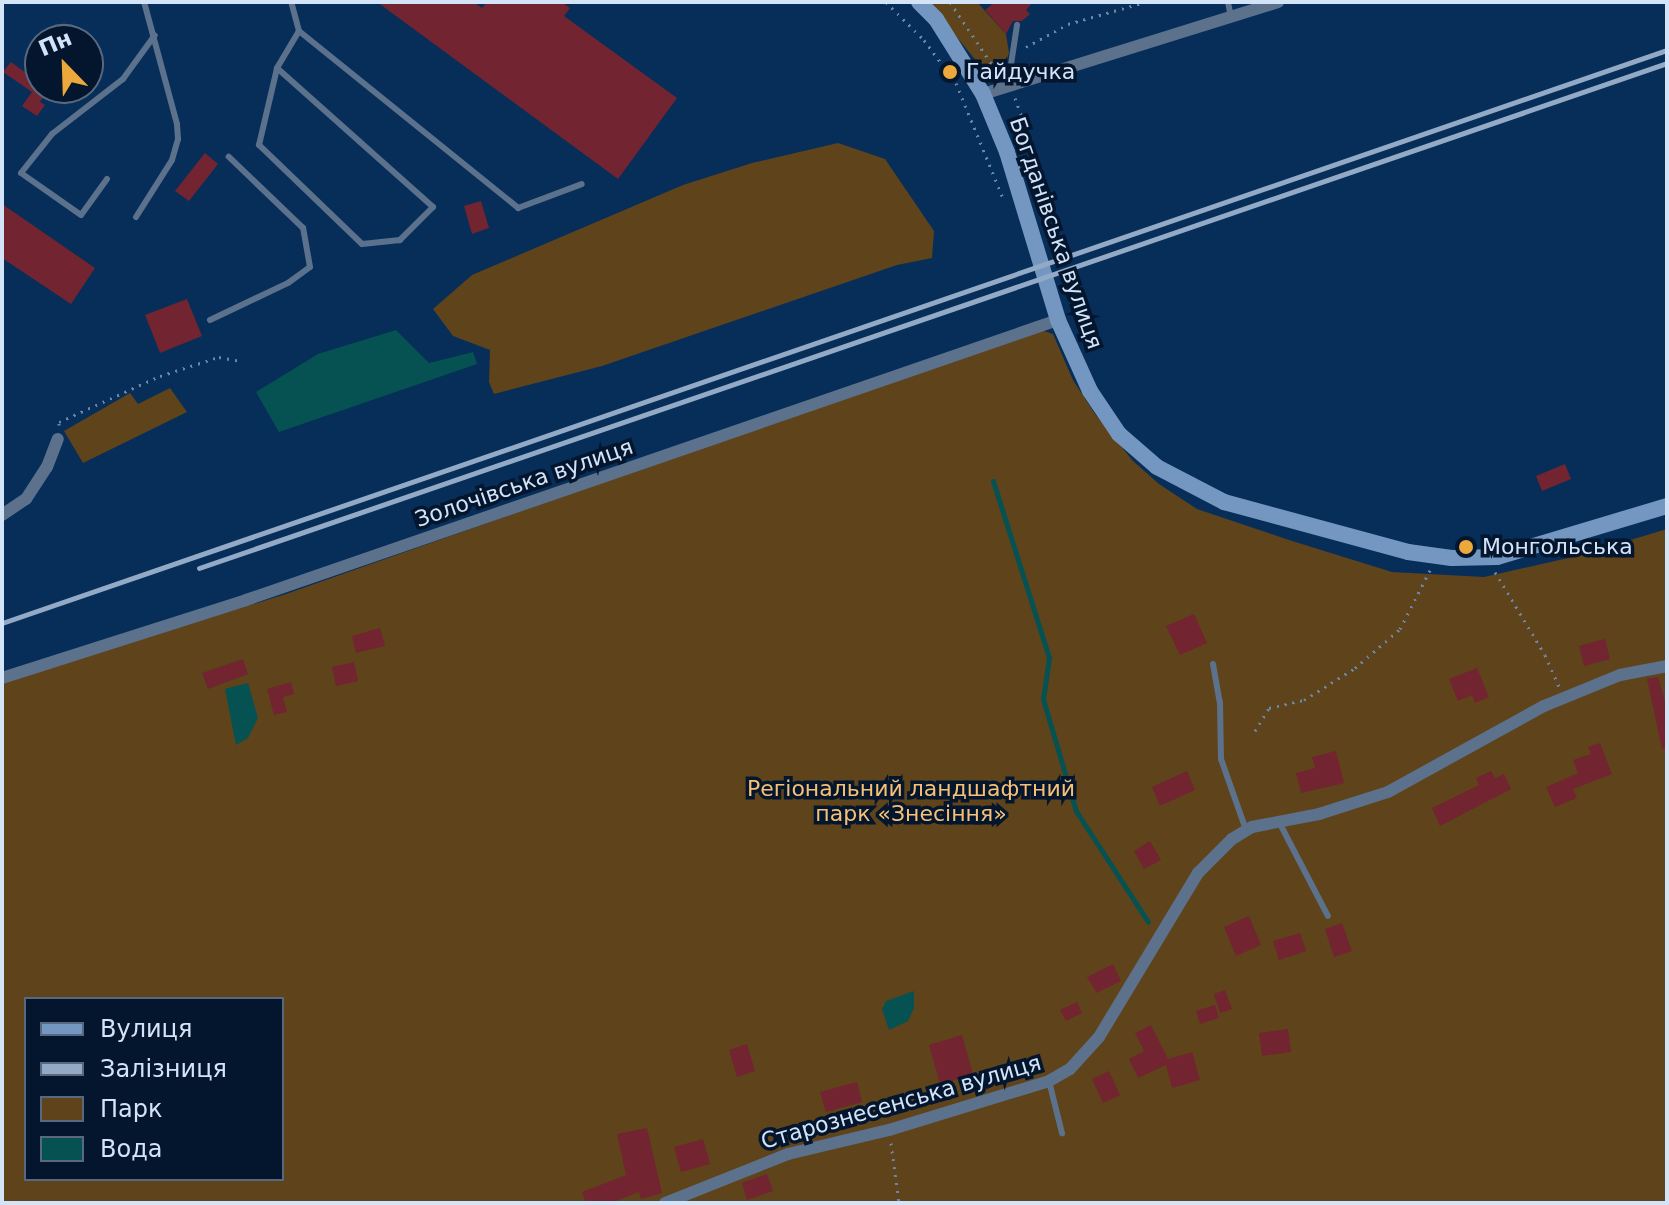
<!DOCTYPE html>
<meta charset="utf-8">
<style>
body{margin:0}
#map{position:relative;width:1669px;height:1205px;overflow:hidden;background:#062e59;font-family:"DejaVu Sans",sans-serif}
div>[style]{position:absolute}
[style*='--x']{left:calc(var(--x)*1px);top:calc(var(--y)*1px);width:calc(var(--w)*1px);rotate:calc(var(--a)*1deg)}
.green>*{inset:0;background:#5f431a}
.water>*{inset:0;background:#065252}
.stream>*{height:5px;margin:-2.5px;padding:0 2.5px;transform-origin:2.5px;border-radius:2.5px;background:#065252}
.building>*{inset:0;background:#722431}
.path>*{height:3px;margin-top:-1.5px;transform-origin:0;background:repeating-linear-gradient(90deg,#6b87a7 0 2px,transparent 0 8px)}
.lane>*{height:6px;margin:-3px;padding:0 3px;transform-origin:3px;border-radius:3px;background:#5c718c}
.street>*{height:12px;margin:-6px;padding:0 6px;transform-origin:6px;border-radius:6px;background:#5c718c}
.secondary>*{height:16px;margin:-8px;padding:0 8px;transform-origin:8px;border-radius:8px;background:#7497c1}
.rail>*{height:5px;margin:-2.5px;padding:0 2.5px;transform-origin:2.5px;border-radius:2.5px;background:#93aac6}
.dots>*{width:22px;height:22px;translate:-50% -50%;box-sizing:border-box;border:4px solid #03162e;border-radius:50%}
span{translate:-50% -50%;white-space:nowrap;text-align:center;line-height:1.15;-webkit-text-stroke:7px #03162e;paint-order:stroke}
.poi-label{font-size:22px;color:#d4e4f8}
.left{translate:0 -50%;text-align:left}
.street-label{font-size:22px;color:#d4e4f8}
.park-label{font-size:22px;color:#f7c074}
.frame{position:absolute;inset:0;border:4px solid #d4e4f8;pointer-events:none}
.legend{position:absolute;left:24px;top:997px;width:260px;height:184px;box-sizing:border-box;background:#03162e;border:2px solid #57687f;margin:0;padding:10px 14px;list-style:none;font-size:24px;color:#d4e4f8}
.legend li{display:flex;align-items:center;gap:16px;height:40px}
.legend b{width:40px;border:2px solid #57687f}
.north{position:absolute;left:24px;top:24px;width:80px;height:80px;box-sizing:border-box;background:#03162e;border:2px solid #57687f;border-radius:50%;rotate:337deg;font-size:22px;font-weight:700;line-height:32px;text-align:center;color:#d4e4f8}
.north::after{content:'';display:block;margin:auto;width:28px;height:36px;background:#eda83c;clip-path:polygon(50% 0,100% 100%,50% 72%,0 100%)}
</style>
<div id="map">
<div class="green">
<i style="clip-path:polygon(928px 2px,977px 2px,1006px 34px,1009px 53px,1004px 67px,991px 73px,982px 68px)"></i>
<i style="clip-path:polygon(838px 143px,885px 159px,934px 231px,932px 258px,897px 265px,602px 366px,494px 394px,489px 382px,490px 350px,453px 336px,433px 309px,472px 275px,683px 185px,752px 163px)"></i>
<i style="clip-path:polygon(evenodd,1038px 329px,1053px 334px,1073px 380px,1095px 414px,1133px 461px,1159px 484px,1197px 509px,1289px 540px,1392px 572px,1484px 577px,1577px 556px,1667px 529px,1667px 1203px,2px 1203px,2px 682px,286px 594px,1038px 329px,26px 999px,282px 999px,282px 1179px,26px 1179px,26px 999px)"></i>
<i style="clip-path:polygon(170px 388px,187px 412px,83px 463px,64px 431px,130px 393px,138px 404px)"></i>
</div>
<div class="water">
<i style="clip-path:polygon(396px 330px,429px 363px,473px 352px,477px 364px,279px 432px,256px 392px,318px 354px)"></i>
<i style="clip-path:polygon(248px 683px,258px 718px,248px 738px,236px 745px,225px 689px)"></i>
<i style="clip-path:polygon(914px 991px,914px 1008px,908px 1021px,889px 1030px,882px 1009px,886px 1001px)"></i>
</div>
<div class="stream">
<i style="--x:993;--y:481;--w:186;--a:72.4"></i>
<i style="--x:1049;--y:658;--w:41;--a:98.3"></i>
<i style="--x:1043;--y:699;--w:117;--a:73.6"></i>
<i style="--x:1076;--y:811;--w:132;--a:57"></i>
</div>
<div class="building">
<i style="clip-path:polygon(377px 2px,473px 2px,482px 8px,487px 2px,562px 2px,570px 8px,564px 16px,677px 98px,618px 179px)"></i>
<i style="clip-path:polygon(995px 2px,1033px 2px,1026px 10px,1030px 14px,1022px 21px,1013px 21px,1006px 34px,985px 10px)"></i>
<i style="clip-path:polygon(11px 62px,40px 83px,40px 88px,48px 89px,40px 102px,45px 105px,37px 116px,22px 106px,32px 92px,3px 72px)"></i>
<i style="clip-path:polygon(205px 153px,218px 164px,189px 201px,175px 191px)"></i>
<i style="clip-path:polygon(481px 201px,489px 228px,472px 234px,464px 206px)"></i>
<i style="clip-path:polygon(2px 204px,95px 268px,71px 304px,2px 258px)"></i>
<i style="clip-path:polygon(187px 299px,202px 336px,160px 353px,145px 315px)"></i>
<i style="clip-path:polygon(1565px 464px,1571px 479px,1542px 491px,1536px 476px)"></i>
<i style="clip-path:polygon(1194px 614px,1207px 643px,1180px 655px,1166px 626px)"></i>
<i style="clip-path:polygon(380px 628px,385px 646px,356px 653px,352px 636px)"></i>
<i style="clip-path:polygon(1605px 639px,1610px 659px,1584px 666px,1579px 646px)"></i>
<i style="clip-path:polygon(243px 659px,248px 674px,208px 689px,202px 673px)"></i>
<i style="clip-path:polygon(354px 662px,358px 681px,336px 686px,332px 667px)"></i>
<i style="clip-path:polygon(1477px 668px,1489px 697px,1475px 703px,1472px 695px,1458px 701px,1449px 679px)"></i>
<i style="clip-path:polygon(1658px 677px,1667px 708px,1667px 748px,1662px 749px,1647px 679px)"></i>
<i style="clip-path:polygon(291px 682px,294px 694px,283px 697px,287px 712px,274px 715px,267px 689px)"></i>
<i style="clip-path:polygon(1600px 743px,1612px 774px,1573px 789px,1577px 798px,1555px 807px,1546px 787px,1578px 773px,1573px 760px,1591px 754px,1588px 747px)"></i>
<i style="clip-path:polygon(1336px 751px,1344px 783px,1301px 793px,1296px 773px,1315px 768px,1312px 757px)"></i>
<i style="clip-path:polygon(1187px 771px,1195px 790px,1160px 806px,1152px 787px)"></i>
<i style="clip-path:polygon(1491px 771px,1495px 778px,1504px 774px,1511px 789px,1440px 826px,1432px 808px,1479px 785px,1476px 778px)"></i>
<i style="clip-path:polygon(1150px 841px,1161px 860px,1144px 869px,1134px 851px)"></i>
<i style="clip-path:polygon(1249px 916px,1261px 945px,1236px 956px,1224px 927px)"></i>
<i style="clip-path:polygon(1342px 923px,1352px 951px,1334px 957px,1325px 929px)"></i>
<i style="clip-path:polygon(1300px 933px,1306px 951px,1279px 960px,1273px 941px)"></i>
<i style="clip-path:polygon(1113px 964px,1121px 981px,1097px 993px,1087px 977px)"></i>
<i style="clip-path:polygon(1225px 990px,1232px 1009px,1220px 1013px,1214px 994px)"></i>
<i style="clip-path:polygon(1077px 1002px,1082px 1013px,1066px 1021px,1060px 1010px)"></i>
<i style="clip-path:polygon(1215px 1005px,1219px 1018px,1200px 1024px,1196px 1011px)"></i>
<i style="clip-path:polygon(1151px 1025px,1168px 1059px,1192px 1052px,1200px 1080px,1172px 1088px,1166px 1065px,1138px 1078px,1129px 1059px,1144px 1051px,1135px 1033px)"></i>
<i style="clip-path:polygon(1288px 1029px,1291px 1052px,1262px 1056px,1259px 1033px)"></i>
<i style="clip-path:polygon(962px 1035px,973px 1075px,940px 1084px,929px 1045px)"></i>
<i style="clip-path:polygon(747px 1044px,755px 1071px,737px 1077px,729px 1050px)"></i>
<i style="clip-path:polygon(1109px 1071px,1120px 1095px,1103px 1103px,1092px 1079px)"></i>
<i style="clip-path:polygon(857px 1082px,862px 1102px,826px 1112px,820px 1092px)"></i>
<i style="clip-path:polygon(647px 1128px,662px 1193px,641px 1199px,639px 1192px,611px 1203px,586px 1203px,582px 1192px,626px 1175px,617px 1134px)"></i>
<i style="clip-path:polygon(703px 1139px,710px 1164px,681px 1172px,674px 1147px)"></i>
<i style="clip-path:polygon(767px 1174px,773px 1191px,747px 1200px,742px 1183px)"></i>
</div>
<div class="path">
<i style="--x:886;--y:2;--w:54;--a:45"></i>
<i style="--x:924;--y:40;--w:54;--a:53.3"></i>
<i style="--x:956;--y:83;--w:124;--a:67.8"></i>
<i style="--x:950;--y:2;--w:88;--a:56.1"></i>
<i style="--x:1026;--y:47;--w:48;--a:-28.7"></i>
<i style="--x:1068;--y:24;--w:80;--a:-15.9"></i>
<i style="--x:1015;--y:98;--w:72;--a:69.8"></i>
<i style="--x:1040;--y:166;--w:51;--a:85.5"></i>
<i style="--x:59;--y:425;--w:3;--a:-90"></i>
<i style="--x:59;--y:422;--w:111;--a:-24.5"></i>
<i style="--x:160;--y:376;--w:62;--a:-17.9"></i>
<i style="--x:219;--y:357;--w:20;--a:11"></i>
<i style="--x:1495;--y:572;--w:97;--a:58.9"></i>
<i style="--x:1545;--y:655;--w:35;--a:66"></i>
<i style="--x:1255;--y:731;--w:27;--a:-59"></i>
<i style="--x:1269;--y:708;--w:36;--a:-13"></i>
<i style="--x:1304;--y:700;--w:60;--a:-32.1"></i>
<i style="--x:1355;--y:668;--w:60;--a:-40.9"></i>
<i style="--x:1400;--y:629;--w:66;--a:-63"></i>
<i style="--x:891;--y:1143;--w:61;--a:82.4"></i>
</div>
<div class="lane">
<i style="--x:1228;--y:2;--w:15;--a:79"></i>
<i style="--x:299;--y:31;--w:282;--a:38.9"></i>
<i style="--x:518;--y:208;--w:68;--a:-20.6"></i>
<i style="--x:277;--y:68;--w:209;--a:41.7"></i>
<i style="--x:433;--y:207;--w:47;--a:135"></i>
<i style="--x:400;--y:240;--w:38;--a:174"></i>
<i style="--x:362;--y:244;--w:143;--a:-136.1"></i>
<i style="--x:259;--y:145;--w:79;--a:-76.8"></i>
<i style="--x:277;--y:68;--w:43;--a:-59.3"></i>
<i style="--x:299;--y:31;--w:30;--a:-105"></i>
<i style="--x:1008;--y:84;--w:60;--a:-81.3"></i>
<i style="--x:107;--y:179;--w:44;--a:125.8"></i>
<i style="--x:81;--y:215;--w:73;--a:-145"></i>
<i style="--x:21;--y:173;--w:50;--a:-51.5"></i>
<i style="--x:52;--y:134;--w:90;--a:-37.8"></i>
<i style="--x:123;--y:79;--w:54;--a:-54"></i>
<i style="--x:136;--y:217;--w:67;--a:-57.7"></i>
<i style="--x:172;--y:160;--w:22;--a:-74"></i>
<i style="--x:178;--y:139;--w:15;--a:-94"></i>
<i style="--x:177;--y:124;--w:126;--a:-105.1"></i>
<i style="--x:210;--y:320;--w:86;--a:-25.4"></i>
<i style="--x:288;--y:283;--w:27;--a:-36"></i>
<i style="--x:310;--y:267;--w:40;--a:-100"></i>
<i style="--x:303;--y:228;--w:103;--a:-136.2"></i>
<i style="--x:1213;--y:664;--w:39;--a:80"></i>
<i style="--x:1220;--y:702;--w:57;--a:89"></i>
<i style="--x:1221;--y:759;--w:75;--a:70.6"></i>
<i style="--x:1278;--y:820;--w:108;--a:62.5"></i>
<i style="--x:1049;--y:1081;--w:54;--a:76"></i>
</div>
<div class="street">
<i style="--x:983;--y:94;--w:309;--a:-17.3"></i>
<i style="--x:2;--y:515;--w:29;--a:-34"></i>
<i style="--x:26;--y:499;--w:38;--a:-57"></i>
<i style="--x:47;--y:467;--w:30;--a:-69"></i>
<i style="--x:2;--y:678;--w:256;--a:-17.7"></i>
<i style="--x:246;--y:600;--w:859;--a:-19.03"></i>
<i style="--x:665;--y:1203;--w:132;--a:-21.7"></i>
<i style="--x:788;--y:1154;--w:104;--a:-13.4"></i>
<i style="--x:889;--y:1130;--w:167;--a:-17"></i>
<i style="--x:1049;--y:1081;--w:24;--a:-30"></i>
<i style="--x:1070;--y:1069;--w:43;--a:-47.8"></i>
<i style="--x:1099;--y:1037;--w:192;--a:-58.9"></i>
<i style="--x:1198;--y:873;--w:48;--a:-45"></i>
<i style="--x:1232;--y:839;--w:23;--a:-31"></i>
<i style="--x:1252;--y:827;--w:68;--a:-11"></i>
<i style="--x:1319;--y:814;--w:72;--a:-17.7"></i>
<i style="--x:1388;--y:792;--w:178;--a:-28.9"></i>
<i style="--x:1544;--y:706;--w:82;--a:-22.2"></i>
<i style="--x:1620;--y:675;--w:48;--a:-10.8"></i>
</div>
<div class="secondary">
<i style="--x:919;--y:2;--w:24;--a:45"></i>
<i style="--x:936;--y:19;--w:89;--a:57.9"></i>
<i style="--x:983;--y:94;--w:63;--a:67.5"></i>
<i style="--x:1007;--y:152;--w:176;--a:73.1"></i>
<i style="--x:1058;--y:320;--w:78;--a:65.7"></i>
<i style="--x:1090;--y:391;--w:52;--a:56"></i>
<i style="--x:1119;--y:434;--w:50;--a:41"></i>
<i style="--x:1157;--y:467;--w:76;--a:27.6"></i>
<i style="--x:1224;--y:502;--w:191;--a:15.2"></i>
<i style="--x:1408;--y:552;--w:44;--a:7.8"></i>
<i style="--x:1452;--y:558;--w:45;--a:-1.3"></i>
<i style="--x:1497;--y:557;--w:177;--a:-16.7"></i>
</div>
<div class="rail">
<i style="--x:199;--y:568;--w:1552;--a:-18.98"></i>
<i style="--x:2;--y:623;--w:1761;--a:-18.99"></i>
</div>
<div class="dots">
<i style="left:950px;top:72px;background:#eda83c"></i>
<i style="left:1466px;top:547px;background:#eda83c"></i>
</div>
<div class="poi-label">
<span class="left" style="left:966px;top:72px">Гайдучка</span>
<span class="left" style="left:1482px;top:547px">Монгольська</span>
</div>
<div class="street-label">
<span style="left:1056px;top:233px;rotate:71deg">Богданівська вулиця</span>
<span style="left:524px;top:483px;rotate:-19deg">Золочівська вулиця</span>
<span style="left:901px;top:1102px;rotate:-16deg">Старознесенська вулиця</span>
</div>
<div class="park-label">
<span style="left:911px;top:801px">Регіональний ландшафтний<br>парк «Знесіння»</span>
</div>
<div class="frame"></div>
<ul class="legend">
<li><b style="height:10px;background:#7497c1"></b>Вулиця</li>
<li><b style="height:10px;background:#93aac6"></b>Залізниця</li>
<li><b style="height:22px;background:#5f431a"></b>Парк</li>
<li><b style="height:22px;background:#065252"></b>Вода</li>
</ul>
<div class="north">Пн</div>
</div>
